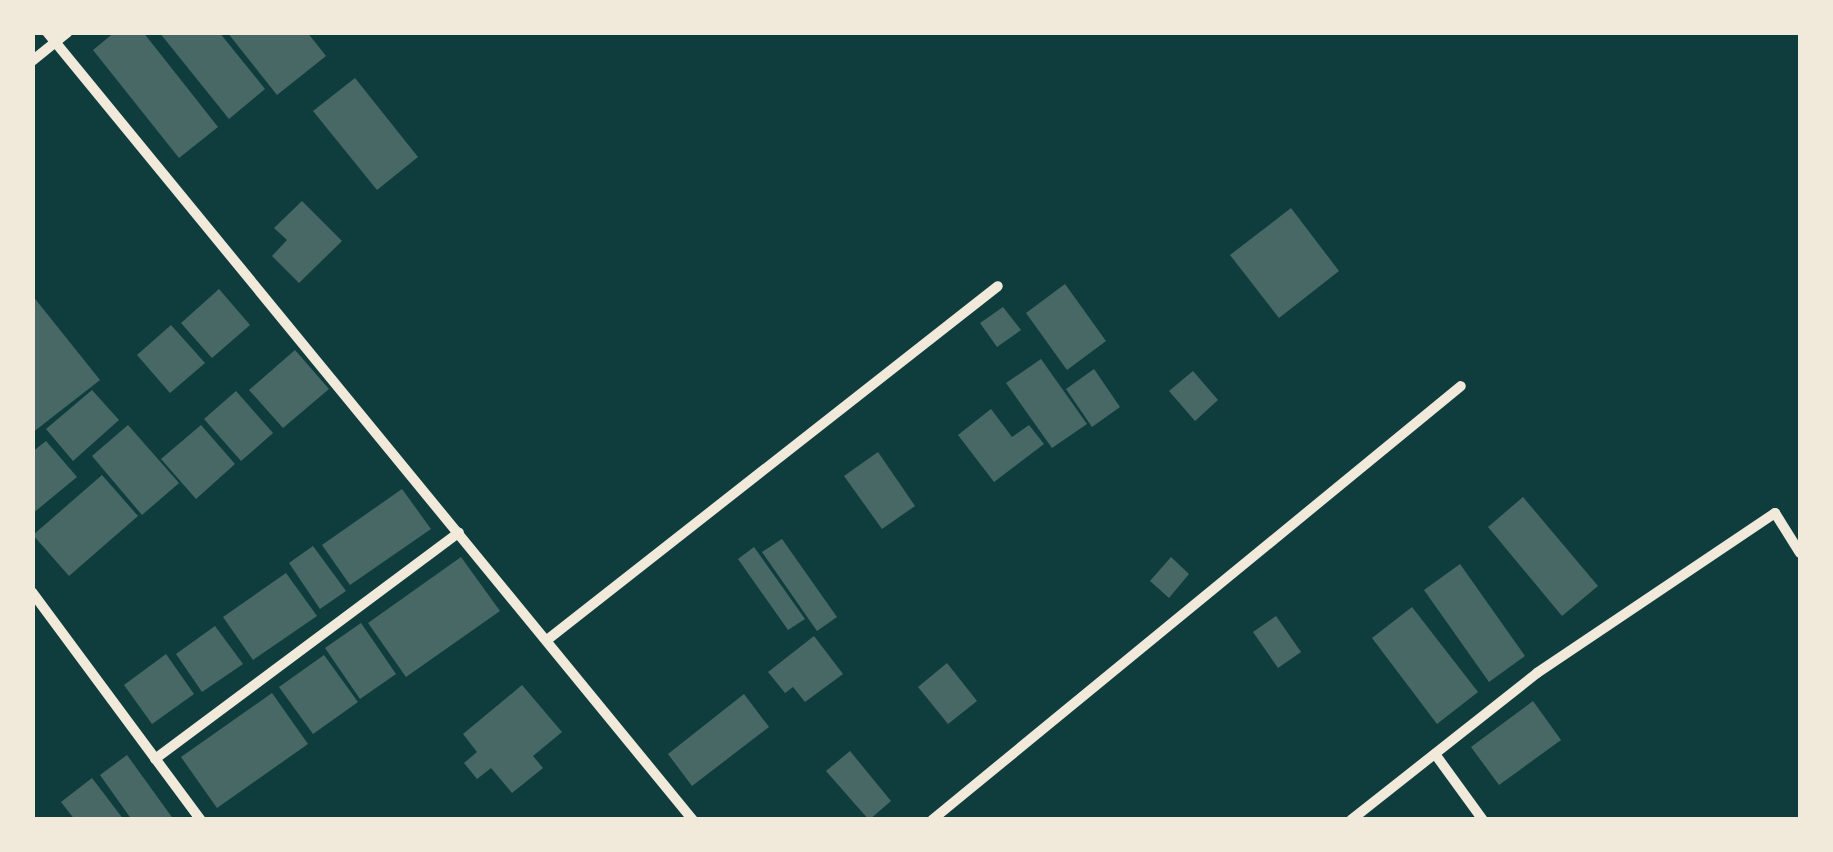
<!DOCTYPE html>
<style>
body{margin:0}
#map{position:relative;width:1833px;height:852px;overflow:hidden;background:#0f3d3e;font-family:"Open Sans",sans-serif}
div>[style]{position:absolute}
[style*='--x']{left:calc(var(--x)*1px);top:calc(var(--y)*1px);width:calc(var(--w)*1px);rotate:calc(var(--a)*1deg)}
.building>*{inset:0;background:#486865}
.minor>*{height:10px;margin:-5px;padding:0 5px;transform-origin:5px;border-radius:5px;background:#f1e9da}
span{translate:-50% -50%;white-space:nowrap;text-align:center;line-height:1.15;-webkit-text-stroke:8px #f1e9da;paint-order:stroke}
.frame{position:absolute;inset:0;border:35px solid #f1e9da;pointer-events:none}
</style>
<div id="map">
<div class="building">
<i style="clip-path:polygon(115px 32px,143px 32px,218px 127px,179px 158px,93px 50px)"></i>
<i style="clip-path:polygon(159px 32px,219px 32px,265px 89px,229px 119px)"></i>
<i style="clip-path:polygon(227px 32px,307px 32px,326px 56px,277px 95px)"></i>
<i style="clip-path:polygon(355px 78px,418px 157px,377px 190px,313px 111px)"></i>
<i style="clip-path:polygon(302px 201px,342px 241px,299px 283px,272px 256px,287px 240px,274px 228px)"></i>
<i style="clip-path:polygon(1291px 208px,1339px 271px,1279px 318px,1230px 255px)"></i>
<i style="clip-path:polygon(1065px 284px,1106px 341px,1067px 370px,1026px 313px)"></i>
<i style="clip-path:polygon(219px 289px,250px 325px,212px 358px,181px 323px)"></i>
<i style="clip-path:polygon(32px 295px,100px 380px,32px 433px)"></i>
<i style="clip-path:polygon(1003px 307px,1021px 330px,997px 347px,980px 323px)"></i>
<i style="clip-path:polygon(171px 325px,205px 363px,170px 393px,137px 355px)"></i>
<i style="clip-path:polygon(295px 350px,329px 389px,283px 428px,249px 390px)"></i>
<i style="clip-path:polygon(1041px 359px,1087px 424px,1052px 448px,1006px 383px)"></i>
<i style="clip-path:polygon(1094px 369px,1120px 407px,1092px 427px,1066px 389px)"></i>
<i style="clip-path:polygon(1193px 371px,1218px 400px,1195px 421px,1169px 391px)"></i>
<i style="clip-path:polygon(92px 390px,119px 420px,73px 461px,46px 429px)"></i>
<i style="clip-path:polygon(236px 391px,273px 433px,241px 461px,204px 419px)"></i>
<i style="clip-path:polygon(991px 409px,1012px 437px,1029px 425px,1044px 444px,994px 482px,958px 435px)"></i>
<i style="clip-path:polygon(128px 425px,179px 483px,142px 515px,92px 456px)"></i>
<i style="clip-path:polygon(201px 425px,235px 464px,196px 499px,161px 459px)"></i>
<i style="clip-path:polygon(46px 441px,77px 477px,32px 514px,32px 452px)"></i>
<i style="clip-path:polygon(878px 452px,915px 506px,882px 529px,844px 476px)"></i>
<i style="clip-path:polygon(102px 475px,138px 516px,69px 576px,33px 535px)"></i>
<i style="clip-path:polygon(402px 489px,431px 529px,350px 585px,322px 545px)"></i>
<i style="clip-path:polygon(1523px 497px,1598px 586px,1562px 616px,1488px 527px)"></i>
<i style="clip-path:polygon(782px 539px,837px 617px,817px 631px,762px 552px)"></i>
<i style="clip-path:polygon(313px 546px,346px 591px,320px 609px,289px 563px)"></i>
<i style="clip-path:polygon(754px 547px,805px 619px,788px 630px,738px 559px)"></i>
<i style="clip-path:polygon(461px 557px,500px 611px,406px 677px,368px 623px)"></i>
<i style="clip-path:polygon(1171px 557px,1189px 574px,1169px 598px,1150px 581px)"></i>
<i style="clip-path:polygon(1460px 564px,1525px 656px,1489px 682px,1424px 590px)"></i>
<i style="clip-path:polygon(286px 573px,317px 616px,253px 660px,223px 617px)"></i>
<i style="clip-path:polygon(1412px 607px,1478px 692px,1437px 724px,1372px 638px)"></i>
<i style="clip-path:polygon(1276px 616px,1301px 652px,1278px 668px,1253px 632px)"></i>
<i style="clip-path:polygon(361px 623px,396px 674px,360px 699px,325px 648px)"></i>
<i style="clip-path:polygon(215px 626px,243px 664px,202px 692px,176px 654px)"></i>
<i style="clip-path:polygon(814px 636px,843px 674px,805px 702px,793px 687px,785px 693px,768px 672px)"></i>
<i style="clip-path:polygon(166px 654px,194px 694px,152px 724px,124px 685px)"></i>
<i style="clip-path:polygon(324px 655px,358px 702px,313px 734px,279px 687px)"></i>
<i style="clip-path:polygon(947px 663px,977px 701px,948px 724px,918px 687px)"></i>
<i style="clip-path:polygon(522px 685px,562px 732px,533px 756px,543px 768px,512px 793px,491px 768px,477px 779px,464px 763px,477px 752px,463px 734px)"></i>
<i style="clip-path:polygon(272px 693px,308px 744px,217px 808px,181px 757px)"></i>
<i style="clip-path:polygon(744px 694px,769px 727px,692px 786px,668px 754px)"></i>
<i style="clip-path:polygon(1533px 701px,1561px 740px,1499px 785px,1471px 747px)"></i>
<i style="clip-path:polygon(850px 751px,891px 801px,869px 820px,826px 771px)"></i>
<i style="clip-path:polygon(127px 755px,174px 820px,132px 820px,100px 775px)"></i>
<i style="clip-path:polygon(92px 778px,124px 820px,75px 820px,61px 802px)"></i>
</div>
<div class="minor">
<i style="--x:47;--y:32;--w:1019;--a:50.66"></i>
<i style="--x:32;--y:61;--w:46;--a:-38.9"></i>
<i style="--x:32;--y:592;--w:284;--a:53.5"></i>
<i style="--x:547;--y:640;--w:573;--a:-38.13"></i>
<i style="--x:1435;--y:754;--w:82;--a:54"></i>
<i style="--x:155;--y:759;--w:379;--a:-36.7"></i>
<i style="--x:932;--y:820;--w:684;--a:-39.37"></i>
<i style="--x:1351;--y:820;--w:237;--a:-38.3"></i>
<i style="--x:1537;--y:673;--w:287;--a:-33.9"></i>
<i style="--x:1775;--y:513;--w:47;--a:58"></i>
</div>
<div class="frame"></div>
</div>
